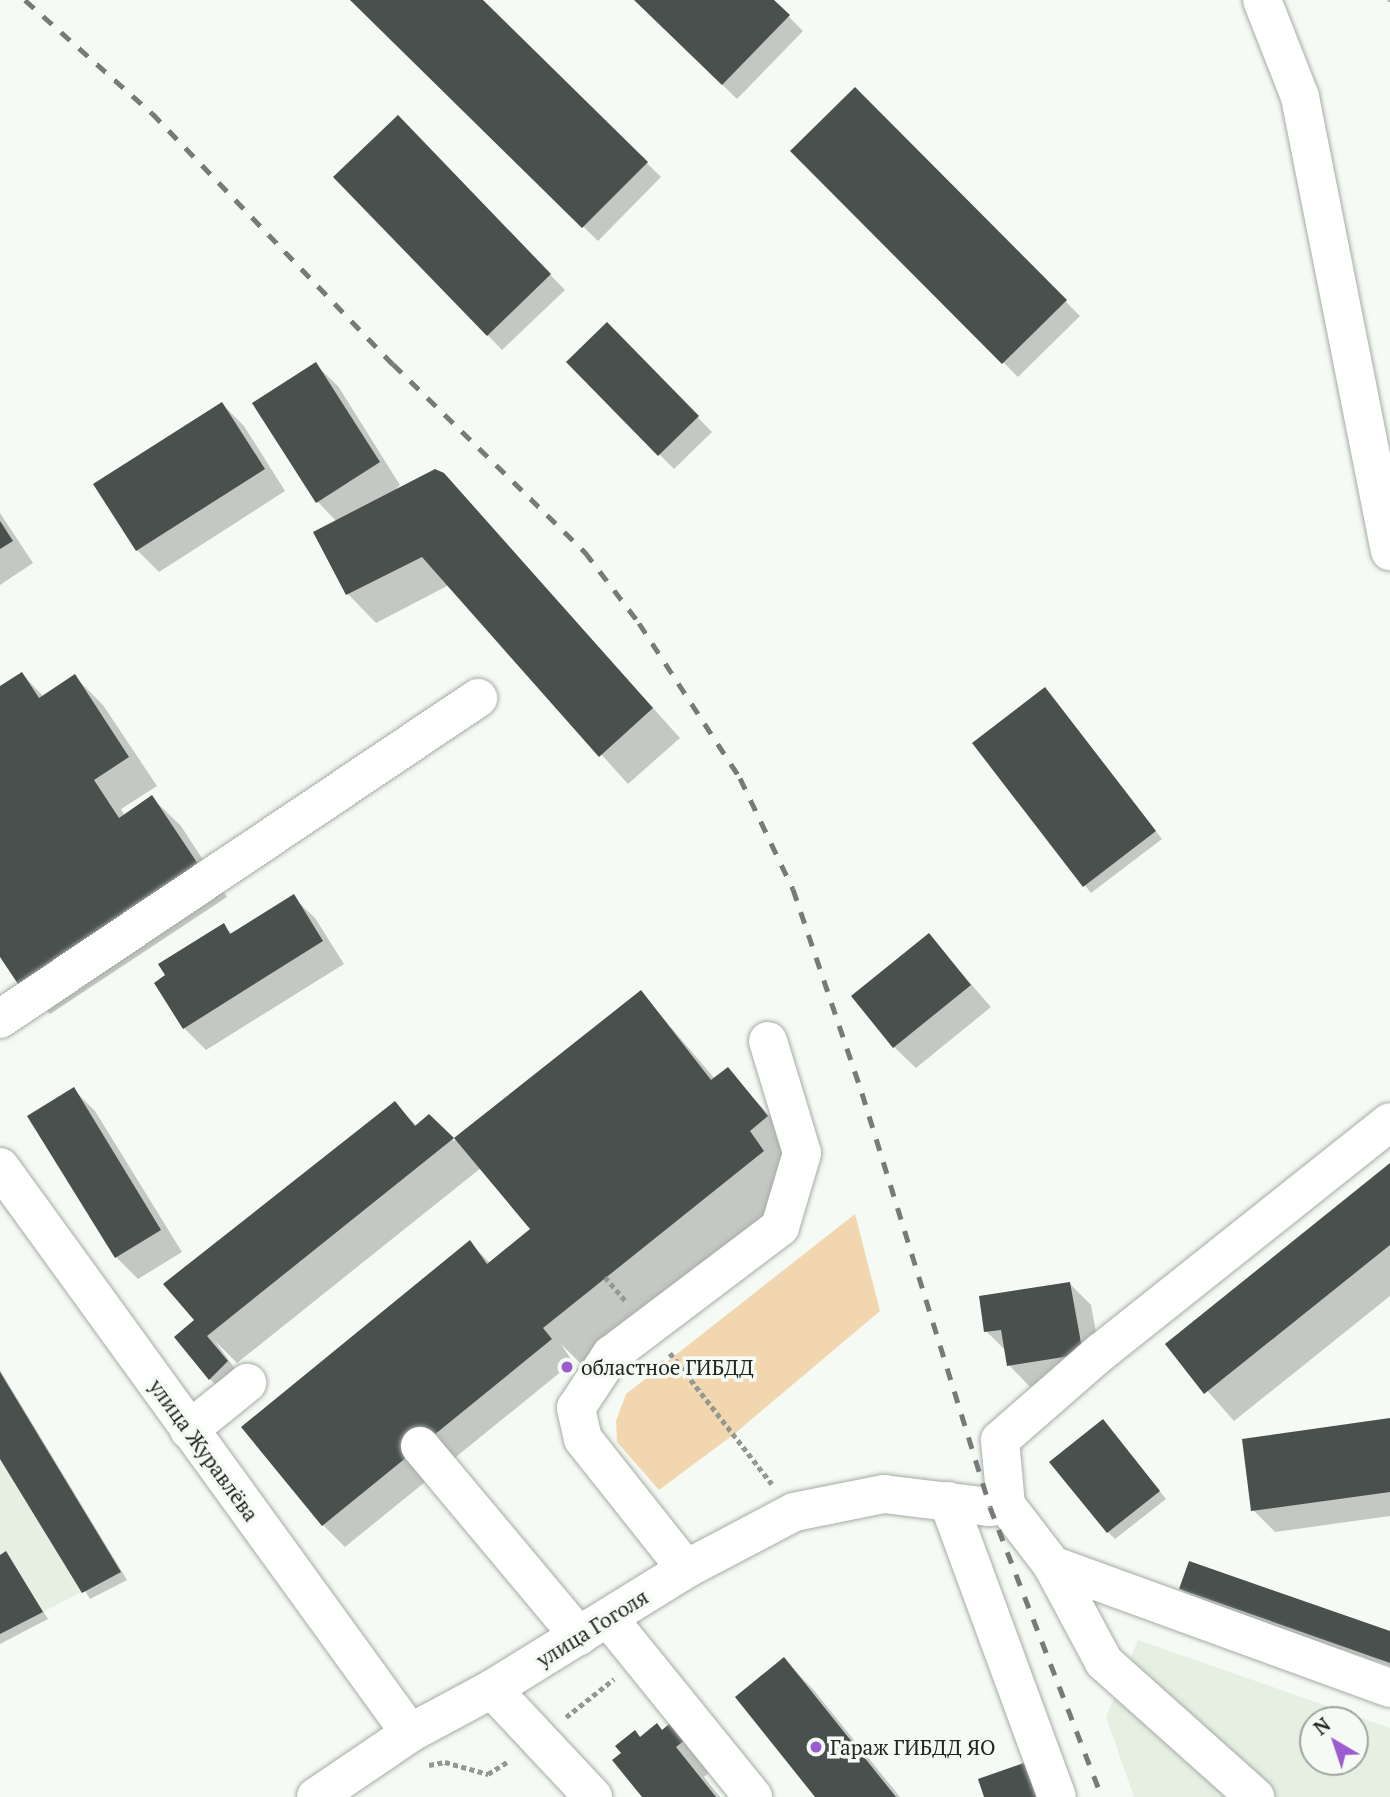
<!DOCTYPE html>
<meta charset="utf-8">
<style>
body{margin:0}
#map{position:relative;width:1390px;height:1797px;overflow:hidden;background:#f5fbf4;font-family:"PT Serif",serif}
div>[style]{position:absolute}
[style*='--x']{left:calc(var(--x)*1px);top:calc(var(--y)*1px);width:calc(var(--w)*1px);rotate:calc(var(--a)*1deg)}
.built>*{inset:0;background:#e5f0e3}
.green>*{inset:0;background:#f2d6af}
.shadow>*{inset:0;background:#0003}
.building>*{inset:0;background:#49504e}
.path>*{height:4.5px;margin-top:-2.25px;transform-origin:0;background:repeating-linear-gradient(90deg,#949893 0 5px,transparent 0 8.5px)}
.roads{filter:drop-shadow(0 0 2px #a6aba5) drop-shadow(0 0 2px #a6aba5)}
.minor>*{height:38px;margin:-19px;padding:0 19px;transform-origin:19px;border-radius:19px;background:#fff}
.rail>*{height:5px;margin-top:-2.5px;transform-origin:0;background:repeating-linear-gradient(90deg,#777b77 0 12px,transparent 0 24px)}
.dots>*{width:19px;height:19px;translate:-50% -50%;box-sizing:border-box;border:4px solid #f5fbf4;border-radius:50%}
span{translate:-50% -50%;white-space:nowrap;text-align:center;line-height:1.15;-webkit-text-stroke:7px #f5fbf4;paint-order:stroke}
.poi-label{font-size:21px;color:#232523}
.left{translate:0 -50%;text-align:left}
.street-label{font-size:21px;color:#232523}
.north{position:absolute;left:1299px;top:1706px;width:70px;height:70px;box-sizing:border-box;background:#f5fbf4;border:2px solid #a1a5a0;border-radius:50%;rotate:321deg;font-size:19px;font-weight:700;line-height:28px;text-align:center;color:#232523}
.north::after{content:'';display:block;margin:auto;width:24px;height:32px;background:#9d5bd0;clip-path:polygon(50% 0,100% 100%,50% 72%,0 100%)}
</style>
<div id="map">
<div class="built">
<i style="clip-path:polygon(0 1372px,121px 1572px,0 1634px)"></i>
<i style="clip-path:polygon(evenodd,1138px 1640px,1390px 1728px,1390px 1797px,1134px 1797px,1106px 1717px,1138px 1640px,1313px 1720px,1355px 1720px,1355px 1762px,1313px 1762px,1313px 1720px)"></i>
</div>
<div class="green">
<i style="clip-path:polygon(855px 1214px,880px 1311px,733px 1435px,659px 1490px,617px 1442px,616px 1421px,626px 1394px)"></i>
</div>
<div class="shadow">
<i style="clip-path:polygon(352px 0,481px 0,661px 177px,598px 241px)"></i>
<i style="clip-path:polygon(636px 0,772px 0,803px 31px,737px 99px)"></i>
<i style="clip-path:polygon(855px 89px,1080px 316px,1018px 377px,793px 151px)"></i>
<i style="clip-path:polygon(398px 117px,565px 290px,502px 350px,336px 177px)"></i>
<i style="clip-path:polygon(607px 325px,712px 432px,674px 469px,568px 362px)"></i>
<i style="clip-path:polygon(316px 365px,338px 386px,400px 485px,391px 494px,443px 474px,680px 738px,628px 784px,449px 585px,376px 623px,348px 594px,316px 533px,337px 522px,318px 502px,255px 403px)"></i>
<i style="clip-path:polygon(222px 404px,244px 426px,285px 491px,159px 572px,137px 550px,95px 484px)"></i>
<i style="clip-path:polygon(0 513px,33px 563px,0 585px)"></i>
<i style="clip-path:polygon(22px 674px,44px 697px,75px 677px,103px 705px,157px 786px,121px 809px,125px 816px,152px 798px,181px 826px,227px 897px,50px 1014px,21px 986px,0 953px,0 688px)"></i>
<i style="clip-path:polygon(1051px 696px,1162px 839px,1091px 893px,974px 744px)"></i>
<i style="clip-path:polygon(293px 897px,315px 918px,344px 964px,206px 1050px,184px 1028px,223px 925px,233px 935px)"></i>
<i style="clip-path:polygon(929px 936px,991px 1007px,916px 1068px,894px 1047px)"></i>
<i style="clip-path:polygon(641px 992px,715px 1079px,727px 1069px,807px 1157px,803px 1192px,584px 1367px,561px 1344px,573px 1362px,345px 1547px,323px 1525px,470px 1243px,491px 1264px,533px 1229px,481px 1168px,237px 1363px,215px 1341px,241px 1377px,224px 1393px,210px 1379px,196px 1320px,394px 1103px,417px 1126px,429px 1116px,454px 1141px)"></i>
<i style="clip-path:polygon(74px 1090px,95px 1111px,182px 1252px,138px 1279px,116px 1257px,30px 1116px)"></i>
<i style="clip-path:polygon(1390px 1165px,1390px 1296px,1234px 1421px,1167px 1345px)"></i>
<i style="clip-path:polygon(1069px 1283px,1091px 1305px,1104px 1376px,1030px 1387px,1009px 1365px,1006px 1351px,986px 1331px)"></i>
<i style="clip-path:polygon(0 1370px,127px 1580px,90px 1599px,0 1455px)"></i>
<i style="clip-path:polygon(1390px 1420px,1390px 1516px,1275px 1532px,1253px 1510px)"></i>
<i style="clip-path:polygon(1109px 1428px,1166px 1499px,1115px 1539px,1108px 1532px)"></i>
<i style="clip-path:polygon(6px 1553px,48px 1619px,0 1644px,0 1557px)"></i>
<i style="clip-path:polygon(1181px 1589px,1390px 1633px,1390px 1666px,1188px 1596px)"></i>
<i style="clip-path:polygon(784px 1660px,812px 1688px,900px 1797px,817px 1797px)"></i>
<i style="clip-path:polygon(680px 1718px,721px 1762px,704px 1777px,720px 1797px,644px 1797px,641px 1738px,663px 1732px)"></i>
</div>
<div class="building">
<i style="clip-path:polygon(350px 0,483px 0,648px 162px,582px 228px)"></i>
<i style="clip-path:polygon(634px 0,774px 0,790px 15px,722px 85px)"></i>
<i style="clip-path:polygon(855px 87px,1067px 300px,1002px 364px,790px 151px)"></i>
<i style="clip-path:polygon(398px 115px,551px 274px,487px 336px,333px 177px)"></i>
<i style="clip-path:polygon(607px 322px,699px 416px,658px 456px,566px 362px)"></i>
<i style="clip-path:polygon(316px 362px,380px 462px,316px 503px,252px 403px)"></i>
<i style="clip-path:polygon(222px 402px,265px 469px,136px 551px,93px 484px)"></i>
<i style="clip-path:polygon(435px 469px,444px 473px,653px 708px,599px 757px,422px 557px,346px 595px,313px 532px)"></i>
<i style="clip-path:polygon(0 521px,13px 541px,0 549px)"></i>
<i style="clip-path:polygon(22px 672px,39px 698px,75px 674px,129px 757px,94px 780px,119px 818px,152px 795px,200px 867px,20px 987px,0 957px,0 686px)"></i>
<i style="clip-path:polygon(1045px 687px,1156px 831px,1083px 887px,972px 743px)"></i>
<i style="clip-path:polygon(294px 894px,323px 941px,183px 1029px,154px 983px,165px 975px,158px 964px,224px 923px,230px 934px)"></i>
<i style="clip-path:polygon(929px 933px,971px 985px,893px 1048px,851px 996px)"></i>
<i style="clip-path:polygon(641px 990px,711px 1080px,728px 1067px,768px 1116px,750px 1131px,764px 1151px,543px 1328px,552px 1339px,322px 1526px,241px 1427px,470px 1240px,487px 1264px,530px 1229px,454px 1138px,207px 1336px,228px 1361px,209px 1380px,174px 1337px,194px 1320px,163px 1284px,395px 1101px,415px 1126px,429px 1114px,454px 1138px)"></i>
<i style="clip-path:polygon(74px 1087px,161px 1230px,115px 1258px,27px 1116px)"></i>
<i style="clip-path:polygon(1390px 1163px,1390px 1245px,1204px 1394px,1165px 1344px)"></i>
<i style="clip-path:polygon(1070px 1282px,1083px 1354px,1007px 1366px,1001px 1330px,984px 1332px,979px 1296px)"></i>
<i style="clip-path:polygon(0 1372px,121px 1572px,82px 1593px,0 1459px)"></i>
<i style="clip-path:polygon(1390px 1418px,1390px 1492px,1251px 1511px,1242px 1439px)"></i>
<i style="clip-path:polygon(1103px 1419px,1160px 1491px,1107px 1533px,1049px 1462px)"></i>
<i style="clip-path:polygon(6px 1551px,43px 1612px,0 1634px,0 1555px)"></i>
<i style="clip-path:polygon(1189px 1561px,1390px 1631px,1390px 1663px,1179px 1589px)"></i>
<i style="clip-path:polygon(784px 1657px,896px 1797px,815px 1797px,735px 1697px)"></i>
<i style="clip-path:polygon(680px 1715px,694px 1733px,676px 1747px,716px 1797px,642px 1797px,612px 1760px,621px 1753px,615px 1746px,635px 1730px,640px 1737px,657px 1723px,662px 1730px)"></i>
<i style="clip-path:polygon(1035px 1759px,1048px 1797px,984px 1797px,978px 1779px)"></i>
</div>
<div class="path">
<i style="--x:605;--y:1277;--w:32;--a:49"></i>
<i style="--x:670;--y:1353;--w:166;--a:52.1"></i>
<i style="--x:566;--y:1717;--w:61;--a:-38.4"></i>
<i style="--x:429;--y:1765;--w:16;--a:-11"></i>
<i style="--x:445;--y:1762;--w:45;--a:15.6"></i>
<i style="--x:488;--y:1774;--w:25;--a:-32"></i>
</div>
<div class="roads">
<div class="minor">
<i style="--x:1262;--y:0;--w:104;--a:68.6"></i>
<i style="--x:1300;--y:97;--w:463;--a:78.8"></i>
<i style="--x:0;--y:1019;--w:576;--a:-33.88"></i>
<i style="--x:0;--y:1167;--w:699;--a:54.08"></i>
<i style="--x:189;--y:1430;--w:75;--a:-39"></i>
<i style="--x:420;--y:1446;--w:248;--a:50.1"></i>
<i style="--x:948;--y:1501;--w:315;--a:69.8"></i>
<i style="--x:1006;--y:1505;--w:65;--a:-95.3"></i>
<i style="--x:1000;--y:1440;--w:134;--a:-41.1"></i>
<i style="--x:1101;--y:1352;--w:369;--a:-38.5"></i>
<i style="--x:1052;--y:1565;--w:360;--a:20"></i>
<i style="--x:686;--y:1569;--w:166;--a:-128.4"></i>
<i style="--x:583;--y:1439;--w:32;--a:-103"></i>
<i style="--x:576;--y:1408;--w:64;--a:-56.6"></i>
<i style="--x:611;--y:1355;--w:212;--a:-37.1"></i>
<i style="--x:780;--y:1227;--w:77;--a:-73.4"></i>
<i style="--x:802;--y:1153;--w:117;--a:-106.9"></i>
<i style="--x:609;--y:1619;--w:229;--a:51"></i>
<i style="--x:492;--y:1689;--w:148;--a:46.9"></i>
<i style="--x:316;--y:1797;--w:114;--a:-34.2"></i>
<i style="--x:410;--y:1733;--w:93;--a:-28.2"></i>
<i style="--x:492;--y:1689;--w:228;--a:-31.7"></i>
<i style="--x:686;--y:1569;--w:122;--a:-27.8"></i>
<i style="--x:794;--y:1512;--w:92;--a:-11.3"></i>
<i style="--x:884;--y:1494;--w:107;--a:7"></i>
<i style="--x:990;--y:1507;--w:16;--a:-7"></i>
<i style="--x:1006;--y:1505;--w:76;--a:52.5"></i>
<i style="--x:1052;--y:1565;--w:110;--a:61.8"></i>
<i style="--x:1104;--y:1662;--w:203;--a:41.8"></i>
</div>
</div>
<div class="rail">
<i style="--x:25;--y:0;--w:170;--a:41.7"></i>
<i style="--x:152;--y:113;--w:348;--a:46.2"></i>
<i style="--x:393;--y:364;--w:269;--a:44.4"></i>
<i style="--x:585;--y:552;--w:89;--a:52.7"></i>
<i style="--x:639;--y:623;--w:185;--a:56.9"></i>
<i style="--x:740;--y:778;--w:123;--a:64.5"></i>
<i style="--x:793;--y:889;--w:215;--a:71.3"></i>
<i style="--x:862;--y:1093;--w:433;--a:72.8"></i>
<i style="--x:990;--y:1507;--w:311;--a:68.9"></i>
<i style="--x:1390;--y:0;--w:1;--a:90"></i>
</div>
<div class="dots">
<i style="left:567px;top:1367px;background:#9d5bd0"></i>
<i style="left:816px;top:1747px;background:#9d5bd0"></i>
</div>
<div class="poi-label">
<span class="left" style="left:581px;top:1367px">областное ГИБДД</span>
<span class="left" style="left:830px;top:1747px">Гараж ГИБДД ЯО</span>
</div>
<div class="street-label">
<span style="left:204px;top:1450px;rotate:54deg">улица Журавлёва</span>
<span style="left:592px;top:1628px;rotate:-32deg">улица Гоголя</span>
</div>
<div class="north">N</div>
</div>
